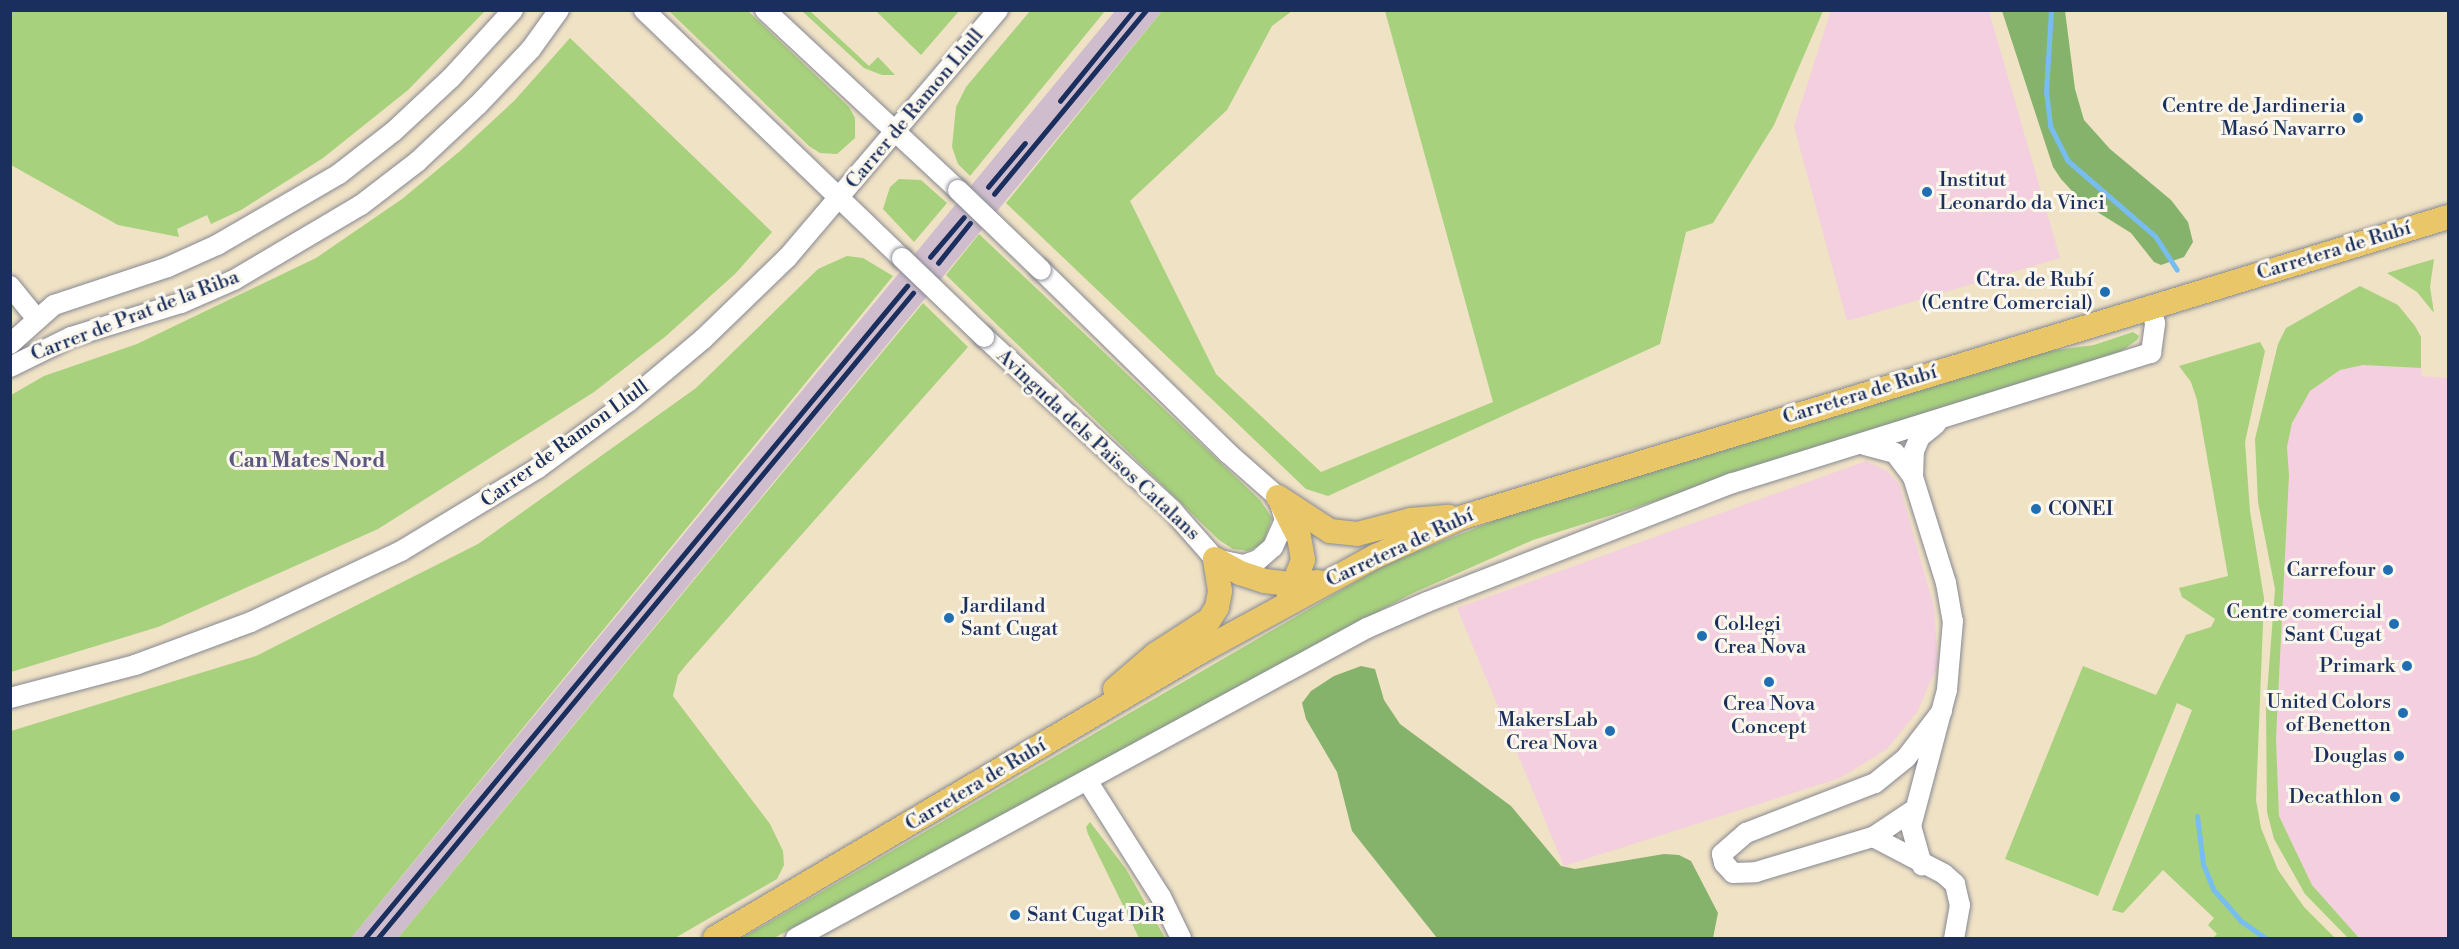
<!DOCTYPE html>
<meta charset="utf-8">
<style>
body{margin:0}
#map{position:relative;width:2459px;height:949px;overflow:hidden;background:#f0e2c5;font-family:"Libre Bodoni",serif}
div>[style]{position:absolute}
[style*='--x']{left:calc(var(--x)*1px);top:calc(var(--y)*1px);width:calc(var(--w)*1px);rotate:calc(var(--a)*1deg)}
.built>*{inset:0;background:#f3cfdf}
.industrial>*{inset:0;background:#cfbdce}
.green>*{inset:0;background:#a7d17c}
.forest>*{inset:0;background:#85b36c}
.stream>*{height:5px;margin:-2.5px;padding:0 2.5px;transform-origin:2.5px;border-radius:2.5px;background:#78bdef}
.roads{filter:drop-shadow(0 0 2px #868892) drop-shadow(0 0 2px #868892)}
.minor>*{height:20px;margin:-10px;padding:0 10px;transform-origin:10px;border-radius:10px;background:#fff}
.major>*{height:24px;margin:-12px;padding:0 12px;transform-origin:12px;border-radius:12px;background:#e9c769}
.rail>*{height:4.5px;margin:-2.25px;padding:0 2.25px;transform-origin:2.25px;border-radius:2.25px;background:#1b2f5e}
.bridges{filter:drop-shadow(0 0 2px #868892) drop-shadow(0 0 2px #868892)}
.minor-bridge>*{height:20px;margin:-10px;padding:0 10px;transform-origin:10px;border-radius:10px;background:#fff}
.dots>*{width:16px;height:16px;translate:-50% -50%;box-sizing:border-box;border:3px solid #fbf7ec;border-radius:50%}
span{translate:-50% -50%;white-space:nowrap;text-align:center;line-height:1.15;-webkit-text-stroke:6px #fbf7ec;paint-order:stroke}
.poi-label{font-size:20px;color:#1b2f5e}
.right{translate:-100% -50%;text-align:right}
.left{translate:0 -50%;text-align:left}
.street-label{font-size:20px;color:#1b2f5e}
.neighbourhood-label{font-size:21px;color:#5b587f;font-weight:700}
.frame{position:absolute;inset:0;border:12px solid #1b2f5e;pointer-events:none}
</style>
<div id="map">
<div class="built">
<i style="clip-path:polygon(1831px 10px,1989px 11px,2060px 258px,1847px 321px,1794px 126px)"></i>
<i style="clip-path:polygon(2363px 365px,2421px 368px,2422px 376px,2448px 378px,2448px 938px,2359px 938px,2312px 885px,2279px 816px,2276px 739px,2289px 475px,2287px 447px,2292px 423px,2310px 391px,2340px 370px)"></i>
<i style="clip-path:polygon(1866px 461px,1887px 471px,1899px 484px,1934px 607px,1938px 665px,1917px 712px,1887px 749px,1840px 778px,1564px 866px,1457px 608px)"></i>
</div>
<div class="industrial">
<i style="clip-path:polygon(1115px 11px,1162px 11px,398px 938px,351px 938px)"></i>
</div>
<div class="green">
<i style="clip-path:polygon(11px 10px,485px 10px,485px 11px,408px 90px,323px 158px,241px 210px,211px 224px,207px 215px,177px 229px,179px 237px,118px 225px,11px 165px)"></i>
<i style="clip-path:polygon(669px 11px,748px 11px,849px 107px,855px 118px,855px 138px,837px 154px,820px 153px,809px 146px)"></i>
<i style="clip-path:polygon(802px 11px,810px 11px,869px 66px,878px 57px,895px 75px,882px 75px,864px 68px)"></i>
<i style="clip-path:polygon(876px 11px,959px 11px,921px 55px)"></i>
<i style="clip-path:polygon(1030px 11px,1105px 11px,970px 176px,958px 164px,952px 147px,956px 107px,966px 87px)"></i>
<i style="clip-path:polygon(1162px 11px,1292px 11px,1272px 26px,1227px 110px,1130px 201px,1216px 374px,1321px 472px,1493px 402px,1385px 11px,1823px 11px,1774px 125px,1713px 223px,1686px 232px,1660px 344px,1328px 496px,1306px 489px,1006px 203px)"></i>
<i style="clip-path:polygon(570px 38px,772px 232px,736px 273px,666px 336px,594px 392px,378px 529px,158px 627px,11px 672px,11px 395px,44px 376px,137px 344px,316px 258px,402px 199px,460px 151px,515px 100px)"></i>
<i style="clip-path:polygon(899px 179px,921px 180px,947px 203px,914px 242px,883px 209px,890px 187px)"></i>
<i style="clip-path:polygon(979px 234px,1260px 500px,1272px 518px,1263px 544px,1248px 551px,1233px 549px,1219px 540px,946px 275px)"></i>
<i style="clip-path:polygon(847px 256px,863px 258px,893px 276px,351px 938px,11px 938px,11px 731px,256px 656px,478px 544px,696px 388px,818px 269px)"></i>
<i style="clip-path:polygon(2434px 259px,2430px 287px,2434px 313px,2417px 292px,2387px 273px)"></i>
<i style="clip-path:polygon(2360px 286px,2398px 305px,2415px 326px,2421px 337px,2421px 368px,2363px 365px,2340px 370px,2310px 391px,2292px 423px,2287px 447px,2289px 475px,2276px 739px,2279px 816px,2312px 885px,2359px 938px,2348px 938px,2305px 894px,2274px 839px,2267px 812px,2266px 707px,2275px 589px,2258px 502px,2255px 439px,2278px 344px,2286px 328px)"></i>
<i style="clip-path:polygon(923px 303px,968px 347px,686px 665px,678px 675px,673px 696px,770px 824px,783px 851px,784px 865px,777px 879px,675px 938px,398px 938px)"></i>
<i style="clip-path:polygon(2133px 332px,2139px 336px,2137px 340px,2116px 355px,1533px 540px,1411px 594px,774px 938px,742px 938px,1390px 562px,1537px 504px,2049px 351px,2094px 345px)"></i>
<i style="clip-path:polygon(2260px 342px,2265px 351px,2245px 442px,2250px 511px,2264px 598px,2256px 800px,2261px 828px,2278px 870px,2304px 907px,2335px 938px,2213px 938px,2217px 934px,2208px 925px,2214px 918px,2163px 870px,2123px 913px,2112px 910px,2192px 710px,2177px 703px,2098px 896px,2005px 859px,2083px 666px,2156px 695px,2186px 635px,2211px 627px,2215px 619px,2182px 597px,2179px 588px,2228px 576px,2197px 400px,2191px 382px,2179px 366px)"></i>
<i style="clip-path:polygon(1090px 822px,1126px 869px,1165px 938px,1139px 938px,1088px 834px,1086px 827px)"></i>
</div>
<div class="forest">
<i style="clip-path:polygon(2002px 11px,2065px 11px,2075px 89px,2084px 120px,2110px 149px,2171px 200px,2188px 222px,2193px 242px,2184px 257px,2161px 265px,2154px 262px,2131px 233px,2083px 203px,2061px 179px,2053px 167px)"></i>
<i style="clip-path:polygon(1361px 666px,1375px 669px,1384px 700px,1400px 724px,1511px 806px,1561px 866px,1575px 869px,1664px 854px,1679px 855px,1691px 861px,1718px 913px,1713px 938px,1437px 938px,1352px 831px,1337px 772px,1306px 719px,1302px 703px,1311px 691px,1334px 676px)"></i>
</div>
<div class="stream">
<i style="--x:2051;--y:10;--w:81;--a:93.5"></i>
<i style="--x:2046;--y:91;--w:35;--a:83"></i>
<i style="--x:2050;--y:126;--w:39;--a:63"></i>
<i style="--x:2068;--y:161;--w:115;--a:40.8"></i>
<i style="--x:2155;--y:236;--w:40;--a:57.1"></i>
<i style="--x:2197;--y:816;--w:48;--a:82.9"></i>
<i style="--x:2203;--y:864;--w:27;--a:68"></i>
<i style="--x:2213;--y:889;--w:43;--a:48.8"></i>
<i style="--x:2241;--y:921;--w:29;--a:35"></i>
</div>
<div class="roads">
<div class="minor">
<i style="--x:644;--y:10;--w:358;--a:43.9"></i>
<i style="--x:765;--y:10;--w:264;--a:43"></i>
<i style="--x:10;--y:286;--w:41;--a:50.9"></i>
<i style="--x:984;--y:337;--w:255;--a:42.6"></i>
<i style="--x:1172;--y:510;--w:65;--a:48.7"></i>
<i style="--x:1215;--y:559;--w:30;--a:12"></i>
<i style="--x:1244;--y:565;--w:15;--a:-20"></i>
<i style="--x:1258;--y:560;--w:20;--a:-41"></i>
<i style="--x:1273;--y:547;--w:30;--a:-66"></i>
<i style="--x:1285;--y:520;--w:24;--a:-107"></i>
<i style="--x:1278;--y:497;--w:67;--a:-138.7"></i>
<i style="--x:1228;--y:453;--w:262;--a:-135.6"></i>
<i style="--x:10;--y:344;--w:59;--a:-41.6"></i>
<i style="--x:54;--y:305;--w:120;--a:-18.4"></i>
<i style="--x:168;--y:267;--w:54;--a:-24.2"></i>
<i style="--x:217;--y:245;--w:141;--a:-30.2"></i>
<i style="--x:339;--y:174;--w:68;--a:-37.9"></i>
<i style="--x:393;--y:132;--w:79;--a:-43"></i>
<i style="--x:451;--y:78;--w:92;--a:-47.6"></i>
<i style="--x:10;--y:367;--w:68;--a:-26.2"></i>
<i style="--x:71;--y:337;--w:115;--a:-17.2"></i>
<i style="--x:181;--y:303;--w:58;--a:-23.5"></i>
<i style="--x:234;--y:280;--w:147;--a:-30.6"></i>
<i style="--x:361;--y:205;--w:71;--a:-37.5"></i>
<i style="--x:417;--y:162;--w:83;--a:-43.1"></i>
<i style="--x:478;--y:105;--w:77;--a:-46.6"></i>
<i style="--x:531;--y:49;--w:48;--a:-54.3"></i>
<i style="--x:1865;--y:445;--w:31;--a:15"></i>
<i style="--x:1895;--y:453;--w:30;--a:53"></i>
<i style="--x:1913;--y:477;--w:26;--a:-88"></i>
<i style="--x:1914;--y:451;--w:15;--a:-67"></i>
<i style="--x:1920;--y:437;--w:21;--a:-39"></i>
<i style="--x:1913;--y:477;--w:111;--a:72.7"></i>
<i style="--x:1946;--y:583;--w:39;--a:80"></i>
<i style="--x:1953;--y:621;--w:69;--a:95"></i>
<i style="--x:1947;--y:690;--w:141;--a:104.8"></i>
<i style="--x:1911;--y:826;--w:41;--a:74.2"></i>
<i style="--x:10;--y:698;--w:129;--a:-14.8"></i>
<i style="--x:135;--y:665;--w:124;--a:-20.3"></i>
<i style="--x:251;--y:622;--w:166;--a:-25.3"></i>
<i style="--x:401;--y:551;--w:160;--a:-31.2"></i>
<i style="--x:538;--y:468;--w:112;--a:-36.3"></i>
<i style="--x:628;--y:402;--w:98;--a:-40"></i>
<i style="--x:703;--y:339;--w:117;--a:-44"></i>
<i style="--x:787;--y:258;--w:326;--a:-49.6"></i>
<i style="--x:1942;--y:711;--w:59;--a:127.5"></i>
<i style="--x:1906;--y:758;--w:40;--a:141"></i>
<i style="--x:1875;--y:783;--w:138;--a:158.8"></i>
<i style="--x:1746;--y:833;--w:32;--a:139"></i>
<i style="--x:1722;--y:854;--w:9;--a:77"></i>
<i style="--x:1724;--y:863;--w:13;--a:48"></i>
<i style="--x:1733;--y:873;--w:23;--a:-2"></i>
<i style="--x:1756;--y:872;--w:122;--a:-16.7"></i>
<i style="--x:1873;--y:837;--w:80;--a:27.5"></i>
<i style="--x:1944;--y:874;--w:15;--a:42"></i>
<i style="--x:1955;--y:884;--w:22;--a:77"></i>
<i style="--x:1960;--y:905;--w:34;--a:100"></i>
<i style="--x:1088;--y:782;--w:136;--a:57.6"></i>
<i style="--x:1161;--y:897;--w:46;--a:64"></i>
<i style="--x:1873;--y:837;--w:50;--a:-33.7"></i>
<i style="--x:796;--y:938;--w:650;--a:-28.5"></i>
<i style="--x:1367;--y:628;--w:65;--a:-23.4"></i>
<i style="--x:1427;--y:602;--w:328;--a:-21.3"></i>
<i style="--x:1733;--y:483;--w:438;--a:-17.3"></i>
<i style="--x:2151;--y:353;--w:30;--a:-82"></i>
<i style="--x:2155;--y:323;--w:18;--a:-106"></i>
</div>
<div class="major">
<i style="--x:1278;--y:497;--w:62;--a:33.2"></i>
<i style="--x:1330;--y:531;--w:27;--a:6"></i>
<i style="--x:1357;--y:534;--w:56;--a:-14.5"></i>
<i style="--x:1411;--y:520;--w:38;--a:-5"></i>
<i style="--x:1282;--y:504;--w:37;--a:63"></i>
<i style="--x:1299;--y:537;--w:23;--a:80"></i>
<i style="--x:1303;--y:560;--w:40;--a:111"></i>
<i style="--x:1215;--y:559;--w:29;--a:29"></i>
<i style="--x:1240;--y:573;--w:26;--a:18"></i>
<i style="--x:1265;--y:581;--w:31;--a:7"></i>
<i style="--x:1296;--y:585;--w:22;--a:-8"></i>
<i style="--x:1115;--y:689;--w:54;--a:-40.5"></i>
<i style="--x:1156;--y:654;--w:63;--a:-32.7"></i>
<i style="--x:1209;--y:620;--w:15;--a:-58"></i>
<i style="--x:1217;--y:607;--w:16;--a:-79"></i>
<i style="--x:1220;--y:591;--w:32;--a:-99"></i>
<i style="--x:715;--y:938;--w:561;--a:-30.54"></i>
<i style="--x:1198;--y:653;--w:203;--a:-28.6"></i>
<i style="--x:1376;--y:556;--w:92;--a:-24.3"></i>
<i style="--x:1460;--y:518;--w:1033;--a:-16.94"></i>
</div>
</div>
<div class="rail">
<i style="--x:1060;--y:101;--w:117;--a:-50.9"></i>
<i style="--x:988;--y:187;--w:57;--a:-49.9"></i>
<i style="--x:994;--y:194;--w:239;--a:-50.4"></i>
<i style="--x:930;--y:257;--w:52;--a:-49.6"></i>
<i style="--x:938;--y:263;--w:51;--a:-51.3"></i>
<i style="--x:365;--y:938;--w:848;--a:-50.26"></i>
<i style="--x:378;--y:938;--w:838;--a:-50.33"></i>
</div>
<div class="bridges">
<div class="minor-bridge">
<i style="--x:958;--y:190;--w:115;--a:43.9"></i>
<i style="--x:902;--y:258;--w:114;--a:43.9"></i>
</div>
</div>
<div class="dots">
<i style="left:2358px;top:118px;background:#1f6fb2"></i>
<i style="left:1927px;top:192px;background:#1f6fb2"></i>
<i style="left:2105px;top:292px;background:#1f6fb2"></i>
<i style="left:2036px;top:509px;background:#1f6fb2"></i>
<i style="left:2388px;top:570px;background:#1f6fb2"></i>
<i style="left:949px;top:618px;background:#1f6fb2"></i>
<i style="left:2394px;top:624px;background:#1f6fb2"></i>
<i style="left:1702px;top:636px;background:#1f6fb2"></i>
<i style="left:2407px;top:666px;background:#1f6fb2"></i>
<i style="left:1769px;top:682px;background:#1f6fb2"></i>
<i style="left:2403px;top:713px;background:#1f6fb2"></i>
<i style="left:1610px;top:731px;background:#1f6fb2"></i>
<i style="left:2399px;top:756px;background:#1f6fb2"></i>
<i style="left:2395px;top:797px;background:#1f6fb2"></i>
<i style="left:1015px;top:915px;background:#1f6fb2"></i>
</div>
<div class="poi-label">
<span class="right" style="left:2346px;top:118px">Centre de Jardineria<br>Masó Navarro</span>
<span class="left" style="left:1939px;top:192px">Institut<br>Leonardo da Vinci</span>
<span class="right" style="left:2093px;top:292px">Ctra. de Rubí<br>(Centre Comercial)</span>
<span class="left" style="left:2048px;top:509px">CONEI</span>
<span class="right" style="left:2376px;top:570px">Carrefour</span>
<span class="left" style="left:961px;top:618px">Jardiland<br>Sant Cugat</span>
<span class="right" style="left:2382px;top:624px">Centre comercial<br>Sant Cugat</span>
<span class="left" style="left:1714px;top:636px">Col·legi<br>Crea Nova</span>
<span class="right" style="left:2395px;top:666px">Primark</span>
<span class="right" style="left:2391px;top:714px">United Colors<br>of Benetton</span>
<span style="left:1769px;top:716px">Crea Nova<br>Concept</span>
<span class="right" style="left:1598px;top:732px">MakersLab<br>Crea Nova</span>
<span class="right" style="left:2387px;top:756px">Douglas</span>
<span class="right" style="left:2383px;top:797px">Decathlon</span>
<span class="left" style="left:1027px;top:915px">Sant Cugat DiR</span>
</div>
<div class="street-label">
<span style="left:915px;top:109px;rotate:-50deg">Carrer de Ramon Llull</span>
<span style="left:2334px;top:251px;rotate:-17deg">Carretera de Rubí</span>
<span style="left:135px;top:316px;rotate:-21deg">Carrer de Prat de la Riba</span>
<span style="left:1860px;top:395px;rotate:-17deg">Carretera de Rubí</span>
<span style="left:565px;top:444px;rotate:-36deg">Carrer de Ramon Llull</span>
<span style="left:1098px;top:445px;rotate:43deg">Avinguda dels Països Catalans</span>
<span style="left:1400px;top:548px;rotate:-25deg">Carretera de Rubí</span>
<span style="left:976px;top:785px;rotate:-31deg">Carretera de Rubí</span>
</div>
<div class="neighbourhood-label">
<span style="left:307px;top:461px">Can Mates Nord</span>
</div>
<div class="frame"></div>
</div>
